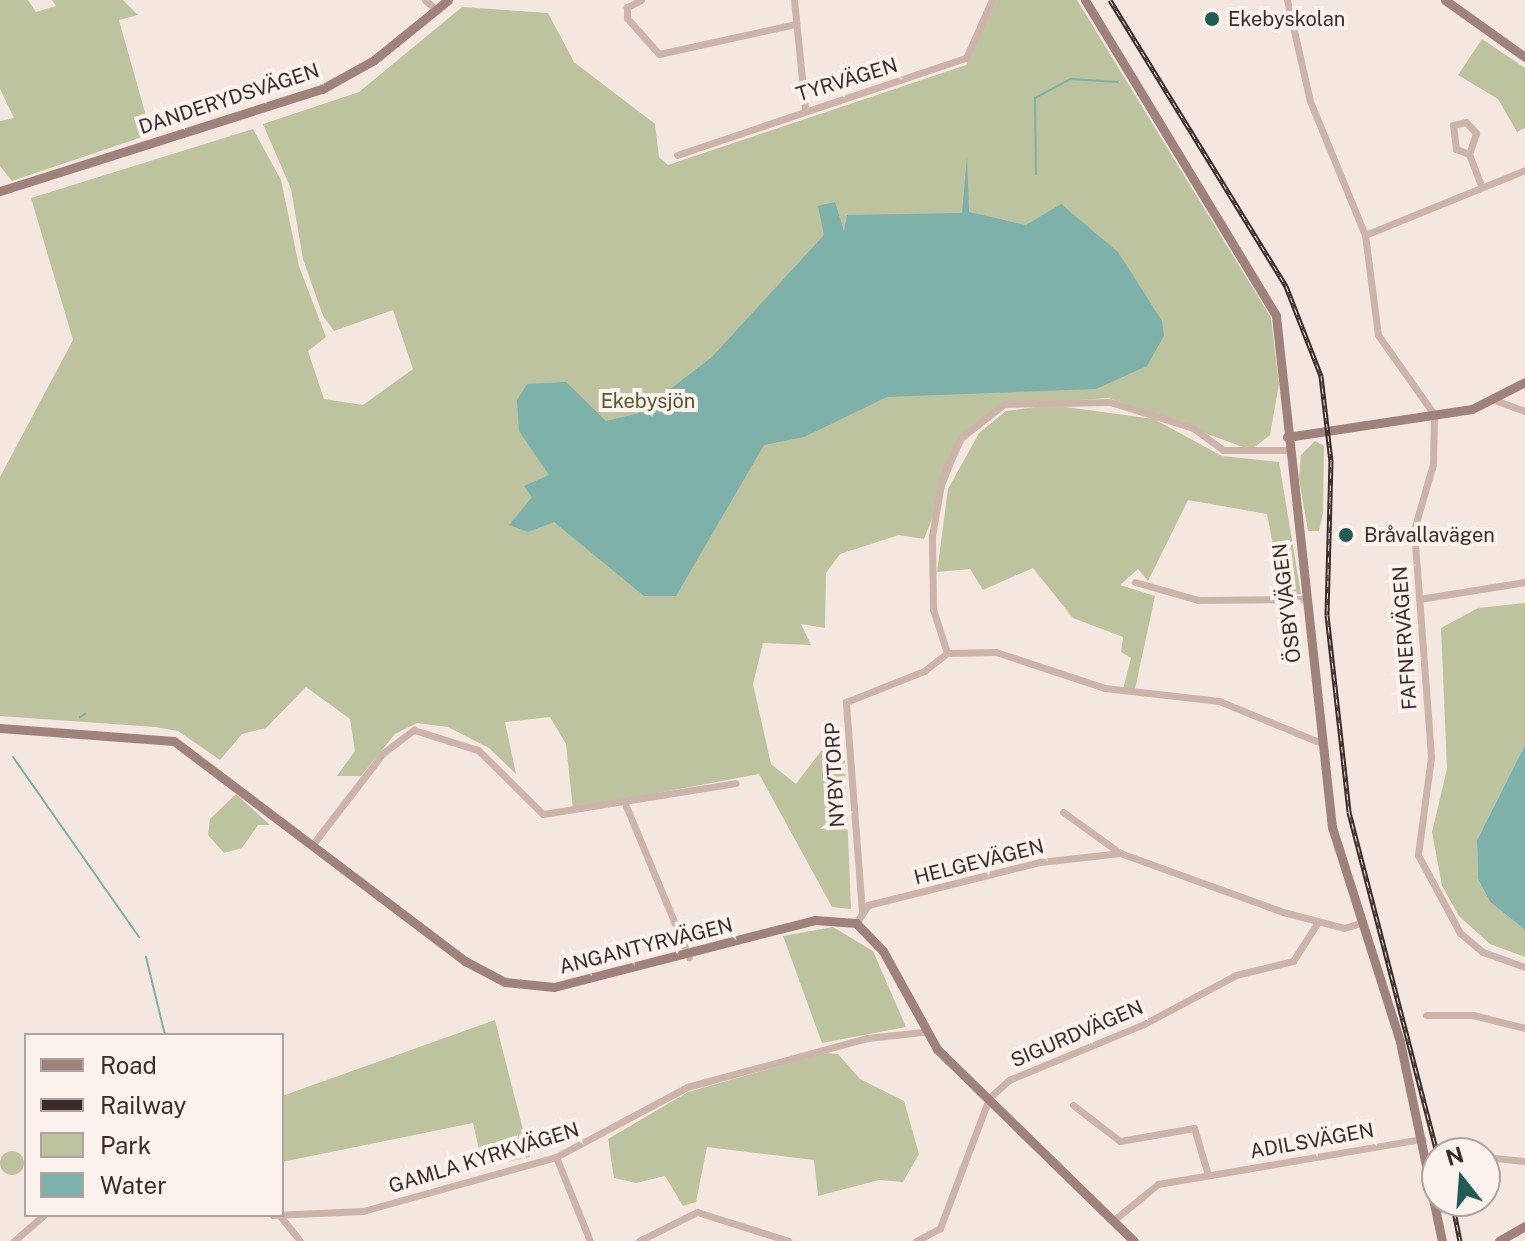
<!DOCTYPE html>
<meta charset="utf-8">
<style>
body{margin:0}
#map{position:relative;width:1525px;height:1241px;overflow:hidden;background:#f4e7e0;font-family:"Public Sans",sans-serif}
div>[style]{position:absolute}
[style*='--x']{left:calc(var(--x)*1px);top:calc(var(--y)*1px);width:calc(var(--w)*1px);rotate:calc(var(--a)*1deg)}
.green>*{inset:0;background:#bec39f}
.round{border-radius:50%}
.water>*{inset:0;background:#7eb1a9}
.stream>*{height:2px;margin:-1px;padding:0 1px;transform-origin:1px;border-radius:1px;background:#7eb1a9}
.street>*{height:7px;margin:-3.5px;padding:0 3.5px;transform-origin:3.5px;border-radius:3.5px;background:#ccb4ab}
.secondary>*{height:9px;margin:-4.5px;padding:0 4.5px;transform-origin:4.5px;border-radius:4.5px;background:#a0827c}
.rail>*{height:5px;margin-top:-2.5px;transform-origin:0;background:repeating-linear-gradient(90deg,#fbf2ed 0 6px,#3a2c2b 0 12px);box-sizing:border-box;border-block:2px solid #3a2c2b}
.dots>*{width:22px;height:22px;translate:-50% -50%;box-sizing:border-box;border:4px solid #fbf2ed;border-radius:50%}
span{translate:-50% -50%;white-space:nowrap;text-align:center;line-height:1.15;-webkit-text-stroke:8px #fbf2ed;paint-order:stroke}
.poi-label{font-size:20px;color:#3a2c2b}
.left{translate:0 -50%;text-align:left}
.street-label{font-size:20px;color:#3a2c2b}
.park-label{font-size:20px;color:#52592e}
.legend{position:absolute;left:24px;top:1033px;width:260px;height:184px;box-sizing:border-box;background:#fbf2ed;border:2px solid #aea39f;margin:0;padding:10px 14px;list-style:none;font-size:24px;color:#3a2c2b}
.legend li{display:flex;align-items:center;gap:16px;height:40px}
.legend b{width:40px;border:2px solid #aea39f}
.north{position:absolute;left:1421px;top:1137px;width:80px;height:80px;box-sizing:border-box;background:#fbf2ed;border:2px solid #aea39f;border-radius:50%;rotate:343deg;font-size:22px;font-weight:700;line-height:32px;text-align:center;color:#3a2c2b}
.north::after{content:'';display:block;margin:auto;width:28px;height:36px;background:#1f5d54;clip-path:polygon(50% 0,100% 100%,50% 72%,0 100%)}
</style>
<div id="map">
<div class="green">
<i style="clip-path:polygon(0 0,28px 0,36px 12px,56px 6px,52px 0,123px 0,138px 15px,119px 20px,151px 134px,12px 181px,0 166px,0 121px,14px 118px,0 89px)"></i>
<i style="clip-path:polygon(996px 0,1077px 0,1271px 318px,1279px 384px,1270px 435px,1251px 450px,1109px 398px,1006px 405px,965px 436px,924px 539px,899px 535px,840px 554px,826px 573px,825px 628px,801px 624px,811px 645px,763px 643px,753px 684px,771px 764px,796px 784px,827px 743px,845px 761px,851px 909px,832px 907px,759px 774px,573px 809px,566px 744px,550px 717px,505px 722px,516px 774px,489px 748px,448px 727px,417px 723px,395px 734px,361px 776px,337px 776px,355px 751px,350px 719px,306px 687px,266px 728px,242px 734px,220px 760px,178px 731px,155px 727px,0 716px,0 477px,73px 340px,31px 198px,253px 129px,281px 180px,299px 266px,326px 337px,308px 351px,324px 399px,363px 405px,413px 369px,393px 310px,334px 331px,323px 316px,303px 259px,291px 189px,263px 124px,359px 92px,462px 7px,548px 13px,574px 62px,655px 124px,659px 157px,668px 165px,966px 65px)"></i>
<i style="clip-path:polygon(1482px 39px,1525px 68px,1525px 128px,1517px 132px,1498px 99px,1458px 75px)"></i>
<i style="clip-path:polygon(1051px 405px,1154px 419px,1222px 456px,1279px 462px,1301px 594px,1283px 596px,1267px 514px,1188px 500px,1148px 581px,1138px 569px,1120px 585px,1155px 596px,1135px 689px,1123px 689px,1131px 658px,1121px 652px,1123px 637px,1073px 618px,1033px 568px,983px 590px,970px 569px,937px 572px,948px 489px,979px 433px,1006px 411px)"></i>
<i style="clip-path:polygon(1315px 441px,1324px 446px,1323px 513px,1319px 531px,1308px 531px,1299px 479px,1301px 455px)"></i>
<i style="clip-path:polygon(1525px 603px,1525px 745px,1477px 840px,1478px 879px,1490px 902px,1525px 930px,1525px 957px,1490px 944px,1459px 916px,1442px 886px,1432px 832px,1447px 769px,1441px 628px,1478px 608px)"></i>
<i style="clip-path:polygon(236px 794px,270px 825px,258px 825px,242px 848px,224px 853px,208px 835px,210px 819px)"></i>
<i style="clip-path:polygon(833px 927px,873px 951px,906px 1027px,822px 1043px,783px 936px)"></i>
<i style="clip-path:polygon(495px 1020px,530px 1157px,483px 1167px,473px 1123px,282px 1162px,282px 1096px)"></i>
<i style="clip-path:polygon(825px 1053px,838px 1054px,860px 1079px,904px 1101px,919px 1154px,903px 1182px,879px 1180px,818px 1196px,814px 1160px,707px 1147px,696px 1202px,683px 1206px,665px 1176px,636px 1183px,614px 1178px,608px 1139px,688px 1092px)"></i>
<i class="round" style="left:0;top:1151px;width:24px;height:24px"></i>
</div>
<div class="water">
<i style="clip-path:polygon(967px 156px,969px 212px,1026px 225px,1061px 204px,1118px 252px,1162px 321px,1164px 336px,1147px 366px,1096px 389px,887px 397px,804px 437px,764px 445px,676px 596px,644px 596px,554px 522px,528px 532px,509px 525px,532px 497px,524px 486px,549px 475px,519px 431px,517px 400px,527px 384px,566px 382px,606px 421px,639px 413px,712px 357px,824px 235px,818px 206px,835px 202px,844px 231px,847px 215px,962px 213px)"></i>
<i style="clip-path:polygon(1525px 745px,1525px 930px,1490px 902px,1478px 879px,1477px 840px)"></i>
</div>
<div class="stream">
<i style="--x:1036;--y:174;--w:76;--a:-90.8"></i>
<i style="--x:1035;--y:98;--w:40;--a:-28"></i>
<i style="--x:1070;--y:79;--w:48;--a:3.6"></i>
<i style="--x:80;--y:717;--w:6;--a:-31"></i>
<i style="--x:13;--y:757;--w:220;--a:55"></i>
<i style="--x:146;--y:957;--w:80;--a:76.3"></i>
</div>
<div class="street">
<i style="--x:425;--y:0;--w:16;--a:40"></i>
<i style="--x:641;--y:0;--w:16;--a:153"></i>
<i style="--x:627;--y:7;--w:11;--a:90"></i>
<i style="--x:627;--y:18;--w:48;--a:48.4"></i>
<i style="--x:659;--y:54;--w:139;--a:-12.4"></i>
<i style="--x:794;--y:0;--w:110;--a:84.2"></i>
<i style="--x:1287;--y:0;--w:104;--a:77.2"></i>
<i style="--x:1310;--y:101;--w:145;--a:67.7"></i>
<i style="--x:1365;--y:235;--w:101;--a:82.6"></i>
<i style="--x:1378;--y:335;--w:97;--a:54.7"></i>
<i style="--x:1434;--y:414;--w:50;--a:91.1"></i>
<i style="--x:1433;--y:464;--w:69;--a:106.1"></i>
<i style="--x:1414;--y:530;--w:228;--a:85.7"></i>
<i style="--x:1431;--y:757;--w:99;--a:97.6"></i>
<i style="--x:1418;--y:855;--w:89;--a:61.7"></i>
<i style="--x:1460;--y:933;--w:30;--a:40"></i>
<i style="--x:1483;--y:952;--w:45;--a:19.7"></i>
<i style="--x:1469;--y:154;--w:14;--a:-159"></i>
<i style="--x:1456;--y:149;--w:24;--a:-97"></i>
<i style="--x:1453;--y:125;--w:13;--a:-13"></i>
<i style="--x:1466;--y:122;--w:15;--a:48"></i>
<i style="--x:1476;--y:133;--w:22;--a:108"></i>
<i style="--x:1469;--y:154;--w:31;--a:69"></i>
<i style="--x:677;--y:155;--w:305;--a:-18.6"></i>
<i style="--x:966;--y:58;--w:64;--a:-65.9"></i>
<i style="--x:1365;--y:235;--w:173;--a:-22.1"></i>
<i style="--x:1497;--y:401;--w:30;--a:20"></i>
<i style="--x:1135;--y:582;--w:66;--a:15.9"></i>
<i style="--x:1198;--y:600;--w:107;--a:-0.5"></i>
<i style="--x:1419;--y:599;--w:107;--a:-9.1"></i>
<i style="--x:947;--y:653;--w:46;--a:-107.7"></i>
<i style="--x:933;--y:609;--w:73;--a:-90.8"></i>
<i style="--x:932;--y:536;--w:59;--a:-80.2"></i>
<i style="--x:942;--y:478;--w:44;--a:-64.6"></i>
<i style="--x:961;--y:438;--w:55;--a:-38.3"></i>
<i style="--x:1004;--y:404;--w:106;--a:-1.1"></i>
<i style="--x:1110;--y:402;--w:87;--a:17.4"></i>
<i style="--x:1193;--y:428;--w:37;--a:36"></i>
<i style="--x:1223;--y:450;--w:65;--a:0"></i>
<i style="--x:947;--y:653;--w:49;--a:-1.2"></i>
<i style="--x:996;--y:652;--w:115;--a:18.3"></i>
<i style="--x:1105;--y:688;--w:115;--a:6.5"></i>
<i style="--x:1219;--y:701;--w:108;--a:22.3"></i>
<i style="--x:626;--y:806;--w:164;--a:67.4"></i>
<i style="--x:1063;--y:812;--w:70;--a:35.7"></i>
<i style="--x:313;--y:844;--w:115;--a:-52.4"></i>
<i style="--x:383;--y:753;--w:39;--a:-37"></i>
<i style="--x:414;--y:730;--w:67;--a:17.4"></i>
<i style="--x:478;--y:750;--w:91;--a:44.6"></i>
<i style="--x:543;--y:814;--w:195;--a:-9.1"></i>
<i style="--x:862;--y:912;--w:211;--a:-94.4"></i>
<i style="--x:846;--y:702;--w:84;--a:-21.7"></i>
<i style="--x:924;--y:671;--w:29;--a:-38"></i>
<i style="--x:856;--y:923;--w:22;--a:-56"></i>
<i style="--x:868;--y:905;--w:177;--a:-14"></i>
<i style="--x:1040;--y:862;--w:81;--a:-6.4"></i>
<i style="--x:1120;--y:853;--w:173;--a:19.9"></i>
<i style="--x:1283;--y:912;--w:63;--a:14.7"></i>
<i style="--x:1344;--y:928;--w:17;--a:-17"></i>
<i style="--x:1426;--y:1015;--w:47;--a:0"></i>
<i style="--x:1473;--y:1015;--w:54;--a:14"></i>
<i style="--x:1073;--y:1105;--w:59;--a:37.5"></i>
<i style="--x:1120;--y:1141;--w:75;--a:-10"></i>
<i style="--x:1194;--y:1128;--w:49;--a:73.4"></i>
<i style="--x:556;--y:1157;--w:91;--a:68"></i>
<i style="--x:1485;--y:1157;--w:40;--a:5.7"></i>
<i style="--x:273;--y:1215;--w:90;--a:-2.5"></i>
<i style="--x:363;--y:1211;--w:200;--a:-15.6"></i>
<i style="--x:556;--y:1157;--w:149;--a:-28.1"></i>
<i style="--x:687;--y:1087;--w:187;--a:-15.2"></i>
<i style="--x:867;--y:1038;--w:56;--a:-6.1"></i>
<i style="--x:280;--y:1216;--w:32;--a:51"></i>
<i style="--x:1114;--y:1220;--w:57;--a:-39.3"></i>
<i style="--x:1158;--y:1184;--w:268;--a:-9.7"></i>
<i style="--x:14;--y:1241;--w:40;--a:-41"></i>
<i style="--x:639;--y:1241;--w:65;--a:-26.6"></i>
<i style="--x:697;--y:1212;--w:96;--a:17.5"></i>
<i style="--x:916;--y:1241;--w:27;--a:-28"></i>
<i style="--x:940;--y:1228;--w:139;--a:-69.3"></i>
<i style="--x:989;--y:1098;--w:27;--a:-42"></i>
<i style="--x:1009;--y:1080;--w:146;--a:-22.5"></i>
<i style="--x:1144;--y:1024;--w:104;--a:-28"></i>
<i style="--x:1236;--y:975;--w:59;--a:-13.8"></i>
<i style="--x:1293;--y:961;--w:46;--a:-57.3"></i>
</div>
<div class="secondary">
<i style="--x:1085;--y:0;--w:369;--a:58.8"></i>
<i style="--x:1276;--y:316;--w:514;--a:83.75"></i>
<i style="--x:1332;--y:827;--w:225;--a:72.4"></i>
<i style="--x:1400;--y:1042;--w:203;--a:78.1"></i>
<i style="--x:1445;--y:0;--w:98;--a:35.5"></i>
<i style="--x:0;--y:191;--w:338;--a:-17.6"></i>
<i style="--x:322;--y:89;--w:60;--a:-29.1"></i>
<i style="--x:374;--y:60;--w:95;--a:-39"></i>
<i style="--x:1287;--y:437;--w:187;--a:-8.6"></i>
<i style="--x:1472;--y:409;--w:59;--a:-27"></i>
<i style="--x:0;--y:728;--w:174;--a:4.3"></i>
<i style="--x:174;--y:741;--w:365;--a:37.1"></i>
<i style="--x:465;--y:961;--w:45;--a:27.7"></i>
<i style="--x:505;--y:982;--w:49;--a:5.8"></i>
<i style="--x:554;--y:987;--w:269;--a:-14.4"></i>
<i style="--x:815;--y:920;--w:41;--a:4.2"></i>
<i style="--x:856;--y:923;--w:39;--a:46"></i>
<i style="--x:883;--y:951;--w:112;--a:61.1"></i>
<i style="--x:937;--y:1049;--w:275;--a:44.3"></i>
<i style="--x:1499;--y:1241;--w:30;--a:-30"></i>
</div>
<div class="rail">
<i style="--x:1110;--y:0;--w:336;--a:58.4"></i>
<i style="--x:1286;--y:286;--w:97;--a:68.7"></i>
<i style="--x:1321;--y:376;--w:86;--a:83.3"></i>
<i style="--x:1331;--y:461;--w:154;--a:91.5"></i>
<i style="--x:1327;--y:615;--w:198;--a:83.6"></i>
<i style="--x:1349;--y:812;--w:352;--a:75.5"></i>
<i style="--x:1452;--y:1201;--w:41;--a:78.7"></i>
</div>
<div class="dots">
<i style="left:1212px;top:19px;background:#1f5d54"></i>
<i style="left:1346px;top:535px;background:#1f5d54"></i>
</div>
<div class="poi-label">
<span class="left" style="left:1228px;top:19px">Ekebyskolan</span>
<span class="left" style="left:1364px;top:535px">Bråvallavägen</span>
</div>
<div class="street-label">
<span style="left:847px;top:80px;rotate:-17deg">TYRVÄGEN</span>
<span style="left:229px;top:99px;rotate:-18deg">DANDERYDSVÄGEN</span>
<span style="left:1287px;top:603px;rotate:-97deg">ÖSBYVÄGEN</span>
<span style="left:1405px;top:638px;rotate:-94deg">FAFNERVÄGEN</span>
<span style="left:835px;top:775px;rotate:-93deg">NYBYTORP</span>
<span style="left:979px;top:862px;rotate:-14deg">HELGEVÄGEN</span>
<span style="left:646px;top:946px;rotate:-14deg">ANGANTYRVÄGEN</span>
<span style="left:1077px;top:1034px;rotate:-23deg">SIGURDVÄGEN</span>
<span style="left:1312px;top:1141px;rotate:-10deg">ADILSVÄGEN</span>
<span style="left:484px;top:1158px;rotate:-17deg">GAMLA KYRKVÄGEN</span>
</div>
<div class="park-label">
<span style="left:648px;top:401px">Ekebysjön</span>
</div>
<ul class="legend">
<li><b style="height:10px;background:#a0827c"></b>Road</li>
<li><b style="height:10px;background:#3a2c2b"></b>Railway</li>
<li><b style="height:22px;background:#bec39f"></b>Park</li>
<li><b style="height:22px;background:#7eb1a9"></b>Water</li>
</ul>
<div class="north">N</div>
</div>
